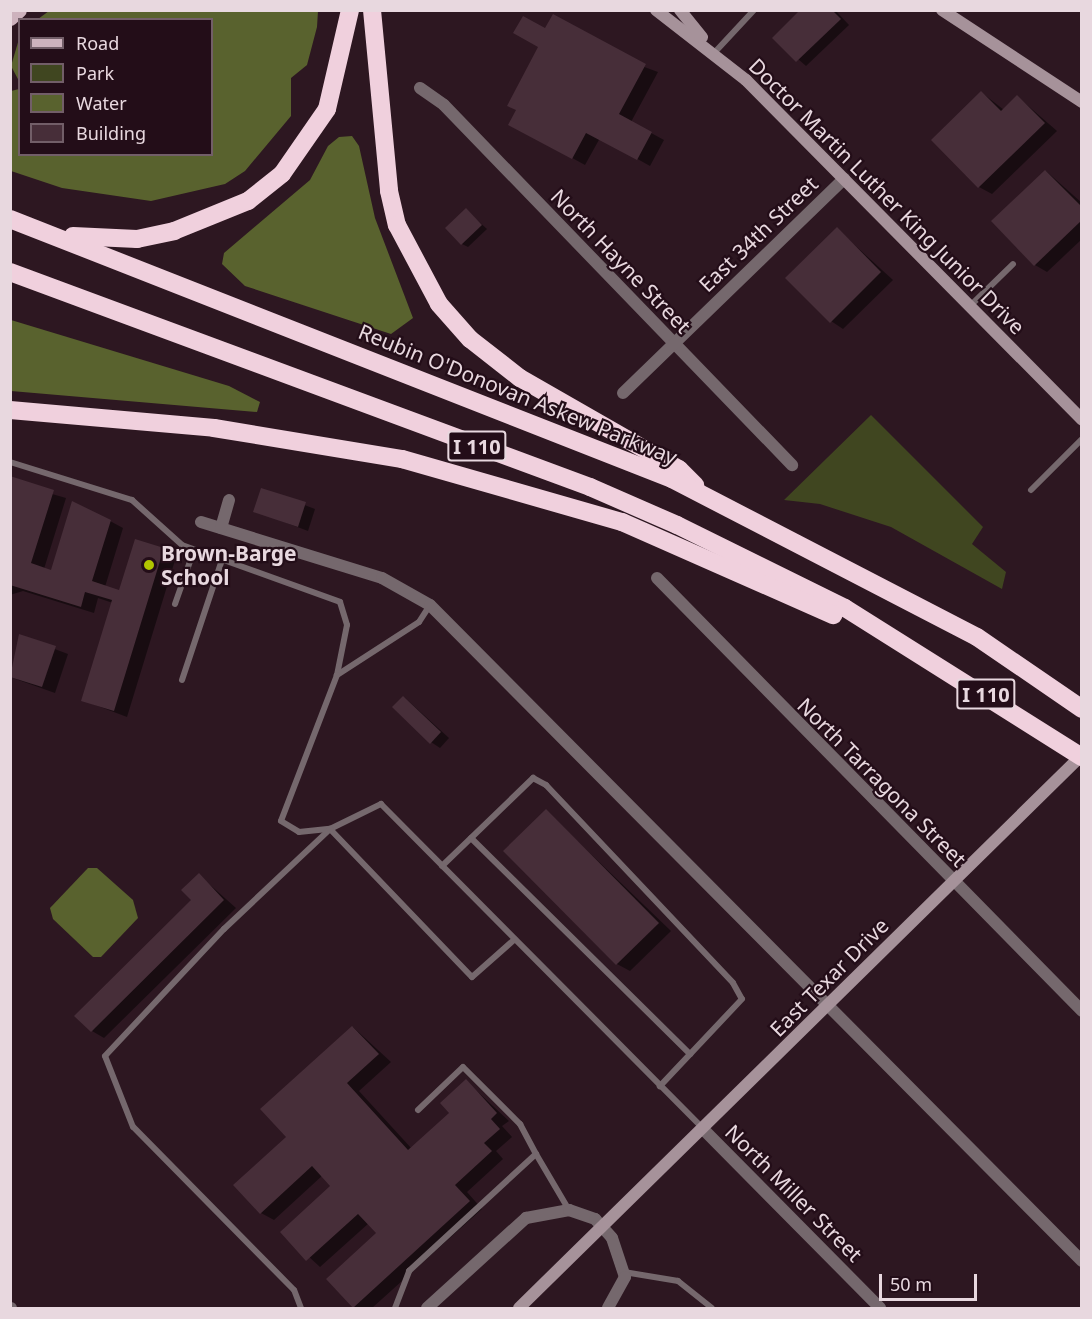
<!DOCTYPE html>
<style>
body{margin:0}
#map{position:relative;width:1092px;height:1319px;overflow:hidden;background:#2d1721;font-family:"Noto Sans",sans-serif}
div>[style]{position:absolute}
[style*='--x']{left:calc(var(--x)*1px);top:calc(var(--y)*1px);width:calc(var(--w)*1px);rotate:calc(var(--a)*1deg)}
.green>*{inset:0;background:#404620}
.water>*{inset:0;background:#59622e}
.shadow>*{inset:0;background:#0007}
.building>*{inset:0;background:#472e39}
.service>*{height:6px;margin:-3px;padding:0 3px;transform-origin:3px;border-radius:3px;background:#75686d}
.minor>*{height:12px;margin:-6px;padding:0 6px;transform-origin:6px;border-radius:6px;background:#75686d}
.secondary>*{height:12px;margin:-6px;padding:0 6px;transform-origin:6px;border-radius:6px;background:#a6929a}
.primary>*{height:15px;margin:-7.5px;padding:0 7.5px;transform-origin:7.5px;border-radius:7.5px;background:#cdb2bd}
.motorway>*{height:18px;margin:-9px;padding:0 9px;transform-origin:9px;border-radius:9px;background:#f0d0dd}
.dots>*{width:16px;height:16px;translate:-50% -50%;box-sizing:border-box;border:3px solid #230d18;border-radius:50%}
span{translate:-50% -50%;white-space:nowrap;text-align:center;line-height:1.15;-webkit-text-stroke:4.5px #230d18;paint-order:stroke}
.shield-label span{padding:2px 4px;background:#230d18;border:2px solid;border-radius:4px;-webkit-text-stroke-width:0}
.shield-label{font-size:20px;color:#e8d8df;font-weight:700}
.street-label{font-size:21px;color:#e8d8df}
.poi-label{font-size:21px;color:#e8d8df;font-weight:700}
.left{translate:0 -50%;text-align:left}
.frame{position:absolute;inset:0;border:12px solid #e8d8df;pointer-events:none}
.legend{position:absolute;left:18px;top:18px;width:195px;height:138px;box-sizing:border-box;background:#230d18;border:2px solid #725e68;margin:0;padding:8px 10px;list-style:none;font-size:18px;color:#e8d8df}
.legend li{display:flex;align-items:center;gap:12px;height:30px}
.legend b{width:30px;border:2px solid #725e68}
.scale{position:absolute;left:879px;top:1274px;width:98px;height:27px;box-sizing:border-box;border:3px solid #e8d8df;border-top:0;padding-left:8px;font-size:18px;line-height:21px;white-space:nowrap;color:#e8d8df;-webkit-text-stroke:4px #230d18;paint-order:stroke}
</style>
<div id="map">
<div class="green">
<i style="clip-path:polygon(871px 415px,983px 527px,972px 544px,1006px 572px,1002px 589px,891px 527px,820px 504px,784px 500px)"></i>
</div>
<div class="water">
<i style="clip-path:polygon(49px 11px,318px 11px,317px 27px,307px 65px,291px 78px,291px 116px,245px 171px,225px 184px,151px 201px,62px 188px,11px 171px,11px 91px,19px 89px,20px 154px,212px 154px,212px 20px,38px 19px)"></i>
<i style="clip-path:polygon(19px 39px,19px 81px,11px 66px)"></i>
<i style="clip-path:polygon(352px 136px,359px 146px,375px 218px,413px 318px,391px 334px,245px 286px,222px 264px,224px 253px,310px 180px,328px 146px,339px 137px)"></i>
<i style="clip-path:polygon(11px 320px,229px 386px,260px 402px,257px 412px,11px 391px)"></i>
<i style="clip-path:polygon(88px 868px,97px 868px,133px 900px,138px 918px,101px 957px,93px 957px,53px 919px,50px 908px)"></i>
</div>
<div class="shadow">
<i style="clip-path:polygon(802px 10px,835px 10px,849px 25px,806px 66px,774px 38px)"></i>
<i style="clip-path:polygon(546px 31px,658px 72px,631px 122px,664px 140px,650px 166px,600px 138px,585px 165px,523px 131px,517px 110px)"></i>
<i style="clip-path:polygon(981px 92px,1004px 110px,1018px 97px,1057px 131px,992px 194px,979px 187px)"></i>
<i style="clip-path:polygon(1046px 171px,1082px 203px,1082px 239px,1047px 272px,1035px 265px)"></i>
<i style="clip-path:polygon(466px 210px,487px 229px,468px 247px,462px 244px)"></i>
<i style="clip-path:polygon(837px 229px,893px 280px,843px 329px,831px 321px)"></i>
<i style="clip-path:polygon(10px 482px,66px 498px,44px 569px,52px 571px,110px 521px,123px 528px,105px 587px,120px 592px,136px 541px,176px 557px,127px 717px,82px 700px,113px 603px,98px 598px,94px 613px,23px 591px,10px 595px)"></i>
<i style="clip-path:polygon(262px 489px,315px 509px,308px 531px,255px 511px)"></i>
<i style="clip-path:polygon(20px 636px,68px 654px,55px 693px,10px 677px)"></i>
<i style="clip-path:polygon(404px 697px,449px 738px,440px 748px,431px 742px)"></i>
<i style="clip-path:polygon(546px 811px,671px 931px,630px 971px,617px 964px)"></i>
<i style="clip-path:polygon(199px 875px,236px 908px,104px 1038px,92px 1031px,193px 900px)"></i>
<i style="clip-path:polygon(353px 1027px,391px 1062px,359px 1091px,412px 1149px,451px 1113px,466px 1081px,509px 1121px,502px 1126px,512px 1137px,496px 1151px,503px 1159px,467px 1192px,482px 1209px,372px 1308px,354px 1307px,378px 1233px,369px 1223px,320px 1267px,282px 1232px,332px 1186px,323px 1175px,274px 1220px,261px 1213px,288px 1137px)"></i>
</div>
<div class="building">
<i style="clip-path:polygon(800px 10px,832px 10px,841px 19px,796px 62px,772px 38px)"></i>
<i style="clip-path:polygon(553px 14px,646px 64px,619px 114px,652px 132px,637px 160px,586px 133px,572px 159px,508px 125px,516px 110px,507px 106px,538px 47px,513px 33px,523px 16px,545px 28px)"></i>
<i style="clip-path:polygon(981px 91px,1001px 111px,1017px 95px,1045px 123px,978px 188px,931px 140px)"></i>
<i style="clip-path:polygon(1045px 170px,1082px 207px,1082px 220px,1034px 266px,991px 221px)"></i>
<i style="clip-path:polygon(466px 208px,482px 225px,461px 245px,445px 228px)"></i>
<i style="clip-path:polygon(837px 227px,881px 272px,830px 323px,785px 278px)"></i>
<i style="clip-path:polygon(10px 476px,54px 490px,31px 563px,51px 570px,72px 501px,111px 520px,92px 581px,119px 590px,135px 539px,164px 548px,114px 711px,81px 701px,112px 600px,85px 592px,81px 607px,10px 585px)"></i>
<i style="clip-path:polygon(261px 488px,306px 502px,298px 527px,253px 512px)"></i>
<i style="clip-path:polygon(19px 634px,56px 646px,42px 687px,10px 677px)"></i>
<i style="clip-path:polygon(403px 696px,441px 732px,430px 744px,392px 707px)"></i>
<i style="clip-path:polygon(546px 809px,659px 923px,616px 965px,503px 851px)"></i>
<i style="clip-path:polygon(199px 873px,224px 900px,91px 1032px,74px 1016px,191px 900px,181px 890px)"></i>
<i style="clip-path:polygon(352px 1026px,379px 1054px,347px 1083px,408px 1150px,449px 1113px,440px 1103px,466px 1079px,497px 1113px,491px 1119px,500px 1129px,484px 1143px,492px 1151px,455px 1185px,470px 1201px,353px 1308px,326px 1279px,376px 1233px,358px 1214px,306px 1261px,280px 1232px,330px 1186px,312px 1166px,260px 1214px,233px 1185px,286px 1137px,260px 1109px)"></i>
</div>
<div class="service">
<i style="--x:715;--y:52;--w:57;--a:-47.1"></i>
<i style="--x:970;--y:306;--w:60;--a:-44.3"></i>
<i style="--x:10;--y:462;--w:128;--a:17.3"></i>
<i style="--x:132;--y:500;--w:67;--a:42"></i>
<i style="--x:182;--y:545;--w:168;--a:19.8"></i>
<i style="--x:340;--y:602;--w:24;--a:73"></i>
<i style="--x:347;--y:625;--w:51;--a:101.3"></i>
<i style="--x:1031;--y:490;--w:72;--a:-45"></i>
<i style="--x:175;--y:604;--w:57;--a:-70.6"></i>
<i style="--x:430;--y:605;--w:20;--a:123"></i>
<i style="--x:419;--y:622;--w:98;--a:147.1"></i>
<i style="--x:337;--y:675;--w:156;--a:111"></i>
<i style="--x:281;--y:821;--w:21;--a:31"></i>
<i style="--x:299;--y:832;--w:31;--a:-6"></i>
<i style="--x:330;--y:829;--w:57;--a:-26.1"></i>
<i style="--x:381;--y:804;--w:457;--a:45.2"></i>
<i style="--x:182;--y:680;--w:126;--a:-71.6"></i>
<i style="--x:471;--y:838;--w:308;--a:44.6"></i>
<i style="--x:442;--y:866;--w:127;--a:-44"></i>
<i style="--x:533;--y:778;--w:15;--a:28"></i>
<i style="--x:546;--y:785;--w:272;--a:46.6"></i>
<i style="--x:733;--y:983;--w:18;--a:61"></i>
<i style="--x:742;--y:999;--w:120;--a:133.3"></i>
<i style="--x:418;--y:1110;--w:62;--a:-43.7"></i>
<i style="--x:463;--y:1067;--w:81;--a:45"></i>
<i style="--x:520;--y:1124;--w:34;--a:62"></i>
<i style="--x:624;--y:1272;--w:55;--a:9.5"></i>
<i style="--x:678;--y:1281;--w:43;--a:38.5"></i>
<i style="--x:301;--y:1308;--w:19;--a:-111"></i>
<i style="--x:294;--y:1290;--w:229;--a:-134.6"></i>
<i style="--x:133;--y:1127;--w:76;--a:-111.5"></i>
<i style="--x:105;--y:1056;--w:174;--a:-46.9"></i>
<i style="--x:224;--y:929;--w:146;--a:-43.3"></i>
<i style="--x:330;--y:829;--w:205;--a:46.2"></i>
<i style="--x:472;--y:977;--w:57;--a:-41.5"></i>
<i style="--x:395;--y:1308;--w:40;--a:-69"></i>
<i style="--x:409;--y:1271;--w:173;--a:-42.7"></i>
<i style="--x:536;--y:1154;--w:65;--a:59.5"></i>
</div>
<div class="minor">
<i style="--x:420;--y:88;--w:29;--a:35"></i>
<i style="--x:444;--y:105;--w:501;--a:45.97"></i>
<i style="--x:623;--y:393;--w:308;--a:-44.1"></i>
<i style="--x:201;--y:522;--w:189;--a:17.2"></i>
<i style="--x:382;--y:578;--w:55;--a:29.4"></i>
<i style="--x:430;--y:605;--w:925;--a:45.18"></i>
<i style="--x:221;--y:528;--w:29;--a:-74"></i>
<i style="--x:657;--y:578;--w:607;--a:45.53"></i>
<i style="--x:705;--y:1131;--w:249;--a:45.3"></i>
<i style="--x:10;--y:1308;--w:1;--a:0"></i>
<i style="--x:427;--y:1308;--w:134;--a:-42.3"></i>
<i style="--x:526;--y:1218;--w:44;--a:-10.5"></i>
<i style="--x:569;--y:1210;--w:28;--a:19"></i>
<i style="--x:595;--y:1219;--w:25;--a:48"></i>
<i style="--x:612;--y:1238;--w:41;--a:71.6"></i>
<i style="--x:625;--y:1277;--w:35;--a:119"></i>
</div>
<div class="secondary">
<i style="--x:656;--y:10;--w:114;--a:37.9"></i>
<i style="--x:746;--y:80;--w:478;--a:45.3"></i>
<i style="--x:680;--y:10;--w:35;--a:51"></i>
<i style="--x:942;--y:10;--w:168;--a:33.3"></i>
<i style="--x:519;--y:1308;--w:789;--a:-44.49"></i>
</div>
<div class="primary">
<i style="--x:10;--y:18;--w:12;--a:-42"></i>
</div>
<div class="motorway">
<i style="--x:372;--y:10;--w:182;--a:84.6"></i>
<i style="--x:389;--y:191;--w:35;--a:77"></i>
<i style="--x:397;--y:225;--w:89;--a:62"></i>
<i style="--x:439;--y:304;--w:47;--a:48.5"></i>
<i style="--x:470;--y:339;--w:63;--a:38"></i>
<i style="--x:520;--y:378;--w:183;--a:29.8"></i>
<i style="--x:679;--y:469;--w:23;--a:45"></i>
<i style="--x:10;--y:219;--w:711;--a:21.44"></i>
<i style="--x:672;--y:479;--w:343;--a:27.4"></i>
<i style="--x:977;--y:637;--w:127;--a:34.4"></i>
<i style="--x:73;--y:236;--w:64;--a:2.7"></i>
<i style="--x:137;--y:239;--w:38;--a:-12"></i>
<i style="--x:174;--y:231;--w:80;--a:-22.1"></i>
<i style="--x:248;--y:201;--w:43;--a:-38.5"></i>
<i style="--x:282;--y:174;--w:79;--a:-55.3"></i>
<i style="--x:327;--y:109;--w:102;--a:-76.9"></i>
<i style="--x:10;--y:272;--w:619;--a:20.34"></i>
<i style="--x:590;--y:487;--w:95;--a:23.6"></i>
<i style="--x:677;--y:525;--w:187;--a:26.3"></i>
<i style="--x:845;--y:608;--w:280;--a:32.2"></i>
<i style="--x:10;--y:410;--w:205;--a:5"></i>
<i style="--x:214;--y:428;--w:191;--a:9.4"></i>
<i style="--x:402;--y:459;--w:229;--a:16"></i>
<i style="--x:622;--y:522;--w:231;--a:23.8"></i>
</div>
<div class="dots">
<i style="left:149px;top:565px;background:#b1c500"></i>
</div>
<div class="shield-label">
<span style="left:477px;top:446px">I 110</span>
<span style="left:986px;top:694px">I 110</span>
</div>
<div class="street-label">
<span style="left:887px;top:196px;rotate:45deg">Doctor Martin Luther King Junior Drive</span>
<span style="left:758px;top:234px;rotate:-44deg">East 34th Street</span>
<span style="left:621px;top:261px;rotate:46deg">North Hayne Street</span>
<span style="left:518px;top:394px;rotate:22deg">Reubin O'Donovan Askew Parkway</span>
<span style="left:882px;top:782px;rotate:45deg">North Tarragona Street</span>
<span style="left:829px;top:977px;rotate:-45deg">East Texar Drive</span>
<span style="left:794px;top:1193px;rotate:45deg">North Miller Street</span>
</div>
<div class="poi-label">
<span class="left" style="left:161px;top:565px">Brown-Barge<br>School</span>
</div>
<div class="frame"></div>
<ul class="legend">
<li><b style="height:8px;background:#cdb2bd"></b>Road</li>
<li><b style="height:16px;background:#404620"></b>Park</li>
<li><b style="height:16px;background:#59622e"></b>Water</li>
<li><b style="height:16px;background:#472e39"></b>Building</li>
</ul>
<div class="scale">50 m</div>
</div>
